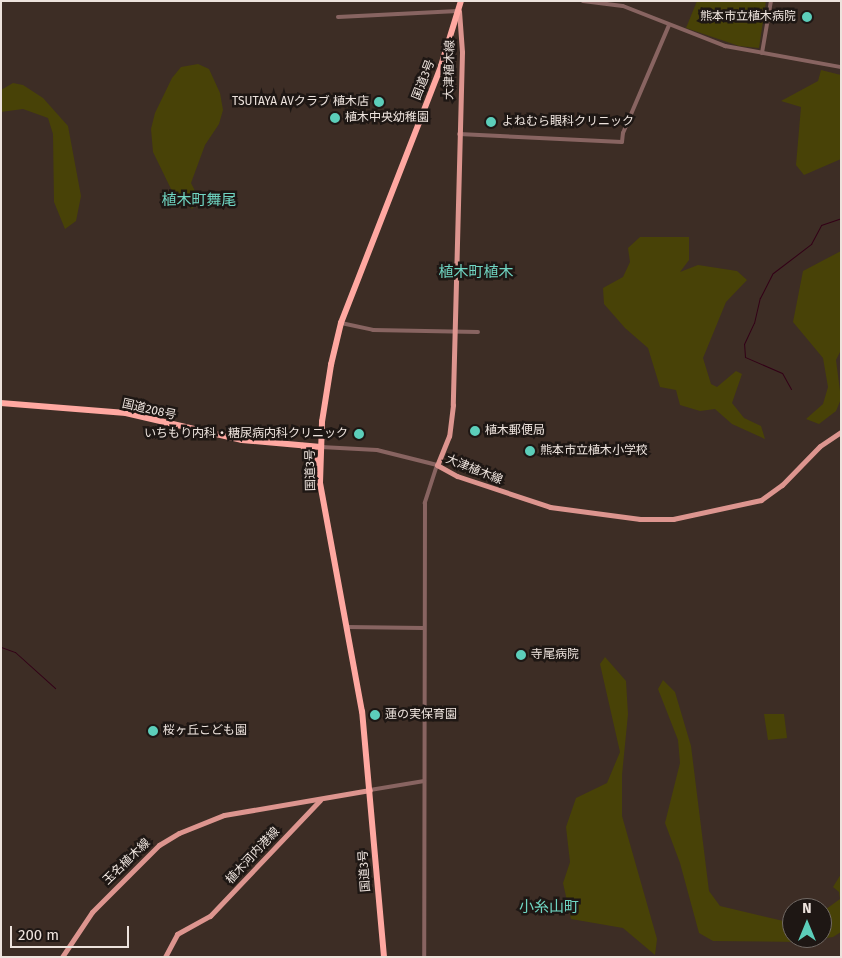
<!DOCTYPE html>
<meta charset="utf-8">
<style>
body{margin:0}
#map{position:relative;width:842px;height:958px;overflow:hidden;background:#3d2d25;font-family:"Fira Sans","Noto Sans JP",sans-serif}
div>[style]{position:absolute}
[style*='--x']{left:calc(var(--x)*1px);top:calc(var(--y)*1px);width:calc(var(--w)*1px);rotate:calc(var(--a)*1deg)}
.green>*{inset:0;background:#484207}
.stream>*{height:1px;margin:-0.5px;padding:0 0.5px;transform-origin:0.5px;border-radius:0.5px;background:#330117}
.minor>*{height:4px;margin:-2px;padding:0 2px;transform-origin:2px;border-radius:2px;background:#886461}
.major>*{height:5px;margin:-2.5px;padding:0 2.5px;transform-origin:2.5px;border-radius:2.5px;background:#dd958f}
.highway>*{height:5.5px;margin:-2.75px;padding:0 2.75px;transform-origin:2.75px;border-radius:2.75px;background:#ffa8a1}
.dots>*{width:14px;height:14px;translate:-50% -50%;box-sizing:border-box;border:2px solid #1e1714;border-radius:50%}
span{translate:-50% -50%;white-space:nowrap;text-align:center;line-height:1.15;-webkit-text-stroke:5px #1e1714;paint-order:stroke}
.poi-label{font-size:12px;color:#ede3dd}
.right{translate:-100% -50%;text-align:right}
.left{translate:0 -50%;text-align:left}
.street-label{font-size:12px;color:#ede3dd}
.quarter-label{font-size:15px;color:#70d6c3}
.frame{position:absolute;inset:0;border:2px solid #ede3dd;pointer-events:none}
.north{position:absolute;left:782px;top:898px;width:50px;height:50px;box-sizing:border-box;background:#1e1714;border:1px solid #716964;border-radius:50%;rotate:0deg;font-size:14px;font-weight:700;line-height:20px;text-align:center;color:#ede3dd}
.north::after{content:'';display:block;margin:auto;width:18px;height:22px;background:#5cceba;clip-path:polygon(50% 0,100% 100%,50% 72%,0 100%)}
.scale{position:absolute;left:10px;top:926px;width:119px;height:22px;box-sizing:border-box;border:2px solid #ede3dd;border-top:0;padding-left:6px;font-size:15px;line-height:18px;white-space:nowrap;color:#ede3dd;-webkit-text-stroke:4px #1e1714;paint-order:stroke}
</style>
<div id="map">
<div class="green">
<i style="clip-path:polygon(697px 1px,766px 1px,759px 48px,739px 46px,686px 28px)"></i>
<i style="clip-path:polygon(198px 64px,209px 69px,220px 93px,223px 110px,219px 124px,205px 145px,191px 183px,199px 199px,192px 209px,171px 189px,153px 152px,151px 129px,155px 113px,172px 78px,181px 67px)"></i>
<i style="clip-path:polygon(821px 70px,841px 75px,841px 159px,804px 175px,796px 165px,801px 107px,781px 101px,818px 81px)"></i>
<i style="clip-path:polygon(13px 83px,23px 85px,43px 98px,68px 126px,81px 196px,76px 221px,65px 229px,54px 202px,53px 134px,48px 118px,23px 109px,1px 112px,1px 90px)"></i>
<i style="clip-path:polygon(640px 237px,689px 237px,689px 260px,680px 272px,698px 265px,737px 271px,747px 280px,726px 302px,703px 358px,711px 384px,717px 387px,736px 371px,742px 374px,732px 403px,744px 418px,761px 426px,765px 439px,732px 424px,715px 409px,700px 411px,680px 405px,676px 390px,660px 387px,648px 348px,625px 328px,604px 304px,603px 288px,623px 277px,630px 262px,628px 248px)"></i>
<i style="clip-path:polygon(841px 251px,841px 350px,836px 360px,841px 399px,836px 411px,819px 424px,806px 419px,823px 404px,828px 387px,823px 358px,793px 322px,803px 271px)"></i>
<i style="clip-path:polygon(605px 657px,626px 681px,628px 714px,622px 775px,622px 816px,657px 939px,655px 955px,623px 928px,571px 919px,563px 883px,570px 862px,566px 827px,576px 798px,607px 783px,620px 752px,600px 664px)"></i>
<i style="clip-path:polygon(663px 680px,675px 692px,691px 746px,709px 891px,720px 906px,792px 923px,792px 938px,822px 938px,822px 912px,840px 899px,839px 892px,833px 887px,841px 874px,841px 932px,833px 937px,802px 942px,713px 941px,699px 933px,680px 863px,665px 823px,680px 763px,678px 740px,658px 689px)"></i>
<i style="clip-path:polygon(764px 714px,784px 714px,787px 738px,768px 740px)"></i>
</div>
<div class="stream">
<i style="--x:791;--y:389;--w:18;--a:-119"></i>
<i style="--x:782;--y:373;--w:40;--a:-156.6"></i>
<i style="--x:745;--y:357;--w:13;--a:-94"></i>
<i style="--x:744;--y:344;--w:23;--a:-65"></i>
<i style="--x:754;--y:323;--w:26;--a:-77"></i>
<i style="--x:760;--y:298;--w:28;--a:-63"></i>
<i style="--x:773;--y:273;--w:48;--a:-37.3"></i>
<i style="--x:811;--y:244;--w:21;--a:-62"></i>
<i style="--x:821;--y:225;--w:21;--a:-19"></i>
<i style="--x:1;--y:647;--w:15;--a:20"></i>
<i style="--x:15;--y:652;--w:54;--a:42"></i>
</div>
<div class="minor">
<i style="--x:583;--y:1;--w:40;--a:7.1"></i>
<i style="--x:623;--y:6;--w:110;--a:21.4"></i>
<i style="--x:725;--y:46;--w:118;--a:10.3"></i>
<i style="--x:338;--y:17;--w:120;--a:-2.9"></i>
<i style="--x:762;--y:53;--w:53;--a:-80.2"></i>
<i style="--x:459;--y:134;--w:163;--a:2.8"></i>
<i style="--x:622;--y:142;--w:9;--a:-84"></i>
<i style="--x:623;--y:133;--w:117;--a:-66.9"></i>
<i style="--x:341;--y:323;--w:33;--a:12"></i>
<i style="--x:373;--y:330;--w:105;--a:1.1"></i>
<i style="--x:321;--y:447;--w:56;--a:3.1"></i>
<i style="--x:377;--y:450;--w:62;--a:14"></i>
<i style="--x:437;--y:465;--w:40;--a:108"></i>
<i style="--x:425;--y:503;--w:454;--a:90.1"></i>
<i style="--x:347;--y:627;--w:76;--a:0.8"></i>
<i style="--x:370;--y:790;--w:55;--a:-9.5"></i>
</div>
<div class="major">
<i style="--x:459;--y:11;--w:41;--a:85.8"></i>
<i style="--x:462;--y:52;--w:353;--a:91.5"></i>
<i style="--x:453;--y:405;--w:31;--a:97"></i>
<i style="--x:449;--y:436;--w:31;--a:112"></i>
<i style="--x:437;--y:465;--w:23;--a:29"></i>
<i style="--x:457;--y:476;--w:98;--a:18.4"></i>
<i style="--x:550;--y:507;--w:91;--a:7.6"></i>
<i style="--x:640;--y:519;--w:33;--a:0"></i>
<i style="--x:673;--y:519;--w:90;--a:-12.2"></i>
<i style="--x:761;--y:500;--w:26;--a:-36"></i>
<i style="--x:782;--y:485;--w:54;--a:-45.7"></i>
<i style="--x:820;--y:446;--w:25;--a:-34"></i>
<i style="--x:62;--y:957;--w:54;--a:-56.3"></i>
<i style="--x:92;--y:912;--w:95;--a:-45"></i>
<i style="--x:159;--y:845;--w:23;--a:-31"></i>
<i style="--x:179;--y:833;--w:48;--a:-21.8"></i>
<i style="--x:224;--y:815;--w:148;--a:-9.7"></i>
<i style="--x:165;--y:957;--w:26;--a:-62"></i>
<i style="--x:177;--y:934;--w:38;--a:-29"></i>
<i style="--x:210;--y:916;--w:160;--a:-46.5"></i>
</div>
<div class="highway">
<i style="--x:1;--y:403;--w:125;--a:4.6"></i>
<i style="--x:126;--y:413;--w:119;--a:13.1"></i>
<i style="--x:242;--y:440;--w:79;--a:5.1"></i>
<i style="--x:303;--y:446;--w:17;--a:45"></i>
<i style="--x:315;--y:458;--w:13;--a:77"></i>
<i style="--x:384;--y:957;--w:246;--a:-95.1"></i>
<i style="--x:362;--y:712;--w:233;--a:-100.4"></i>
<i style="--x:320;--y:483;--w:61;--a:-88.1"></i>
<i style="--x:322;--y:422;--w:58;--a:-81"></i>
<i style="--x:331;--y:365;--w:43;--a:-76.6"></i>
<i style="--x:341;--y:323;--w:276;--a:-68.7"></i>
<i style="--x:441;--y:66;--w:68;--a:-72.9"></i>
</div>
<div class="dots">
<i style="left:807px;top:17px;background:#5cceba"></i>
<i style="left:379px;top:102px;background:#5cceba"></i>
<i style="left:335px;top:118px;background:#5cceba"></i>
<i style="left:491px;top:122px;background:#5cceba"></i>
<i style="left:475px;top:431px;background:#5cceba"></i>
<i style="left:359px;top:434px;background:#5cceba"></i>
<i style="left:530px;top:451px;background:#5cceba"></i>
<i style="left:521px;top:655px;background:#5cceba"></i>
<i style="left:375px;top:715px;background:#5cceba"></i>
<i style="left:153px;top:731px;background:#5cceba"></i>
</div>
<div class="poi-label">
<span class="right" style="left:796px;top:17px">熊本市立植木病院</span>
<span class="right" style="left:369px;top:102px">TSUTAYA AVクラブ 植木店</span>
<span class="left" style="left:345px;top:118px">植木中央幼稚園</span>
<span class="left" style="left:502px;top:122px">よねむら眼科クリニック</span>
<span class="left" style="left:485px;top:431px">植木郵便局</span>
<span class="right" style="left:348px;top:434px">いちもり内科・糖尿病内科クリニック</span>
<span class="left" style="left:540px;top:451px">熊本市立植木小学校</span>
<span class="left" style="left:531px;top:655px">寺尾病院</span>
<span class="left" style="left:385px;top:715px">蓮の実保育園</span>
<span class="left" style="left:163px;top:731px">桜ヶ丘こども園</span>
</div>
<div class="street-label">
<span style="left:450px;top:70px;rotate:-89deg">大津植木線</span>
<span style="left:424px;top:80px;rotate:-69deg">国道3号</span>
<span style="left:149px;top:410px;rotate:13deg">国道208号</span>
<span style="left:311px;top:470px;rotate:-91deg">国道3号</span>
<span style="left:474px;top:470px;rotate:22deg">大津植木線</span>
<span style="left:253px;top:856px;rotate:-47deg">植木河内港線</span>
<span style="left:127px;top:862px;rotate:-44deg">玉名植木線</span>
<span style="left:365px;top:871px;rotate:-94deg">国道3号</span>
</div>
<div class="quarter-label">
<span style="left:199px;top:201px">植木町舞尾</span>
<span style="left:476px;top:273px">植木町植木</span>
<span style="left:549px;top:908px">小糸山町</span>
</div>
<div class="frame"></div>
<div class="north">N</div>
<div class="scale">200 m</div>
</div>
